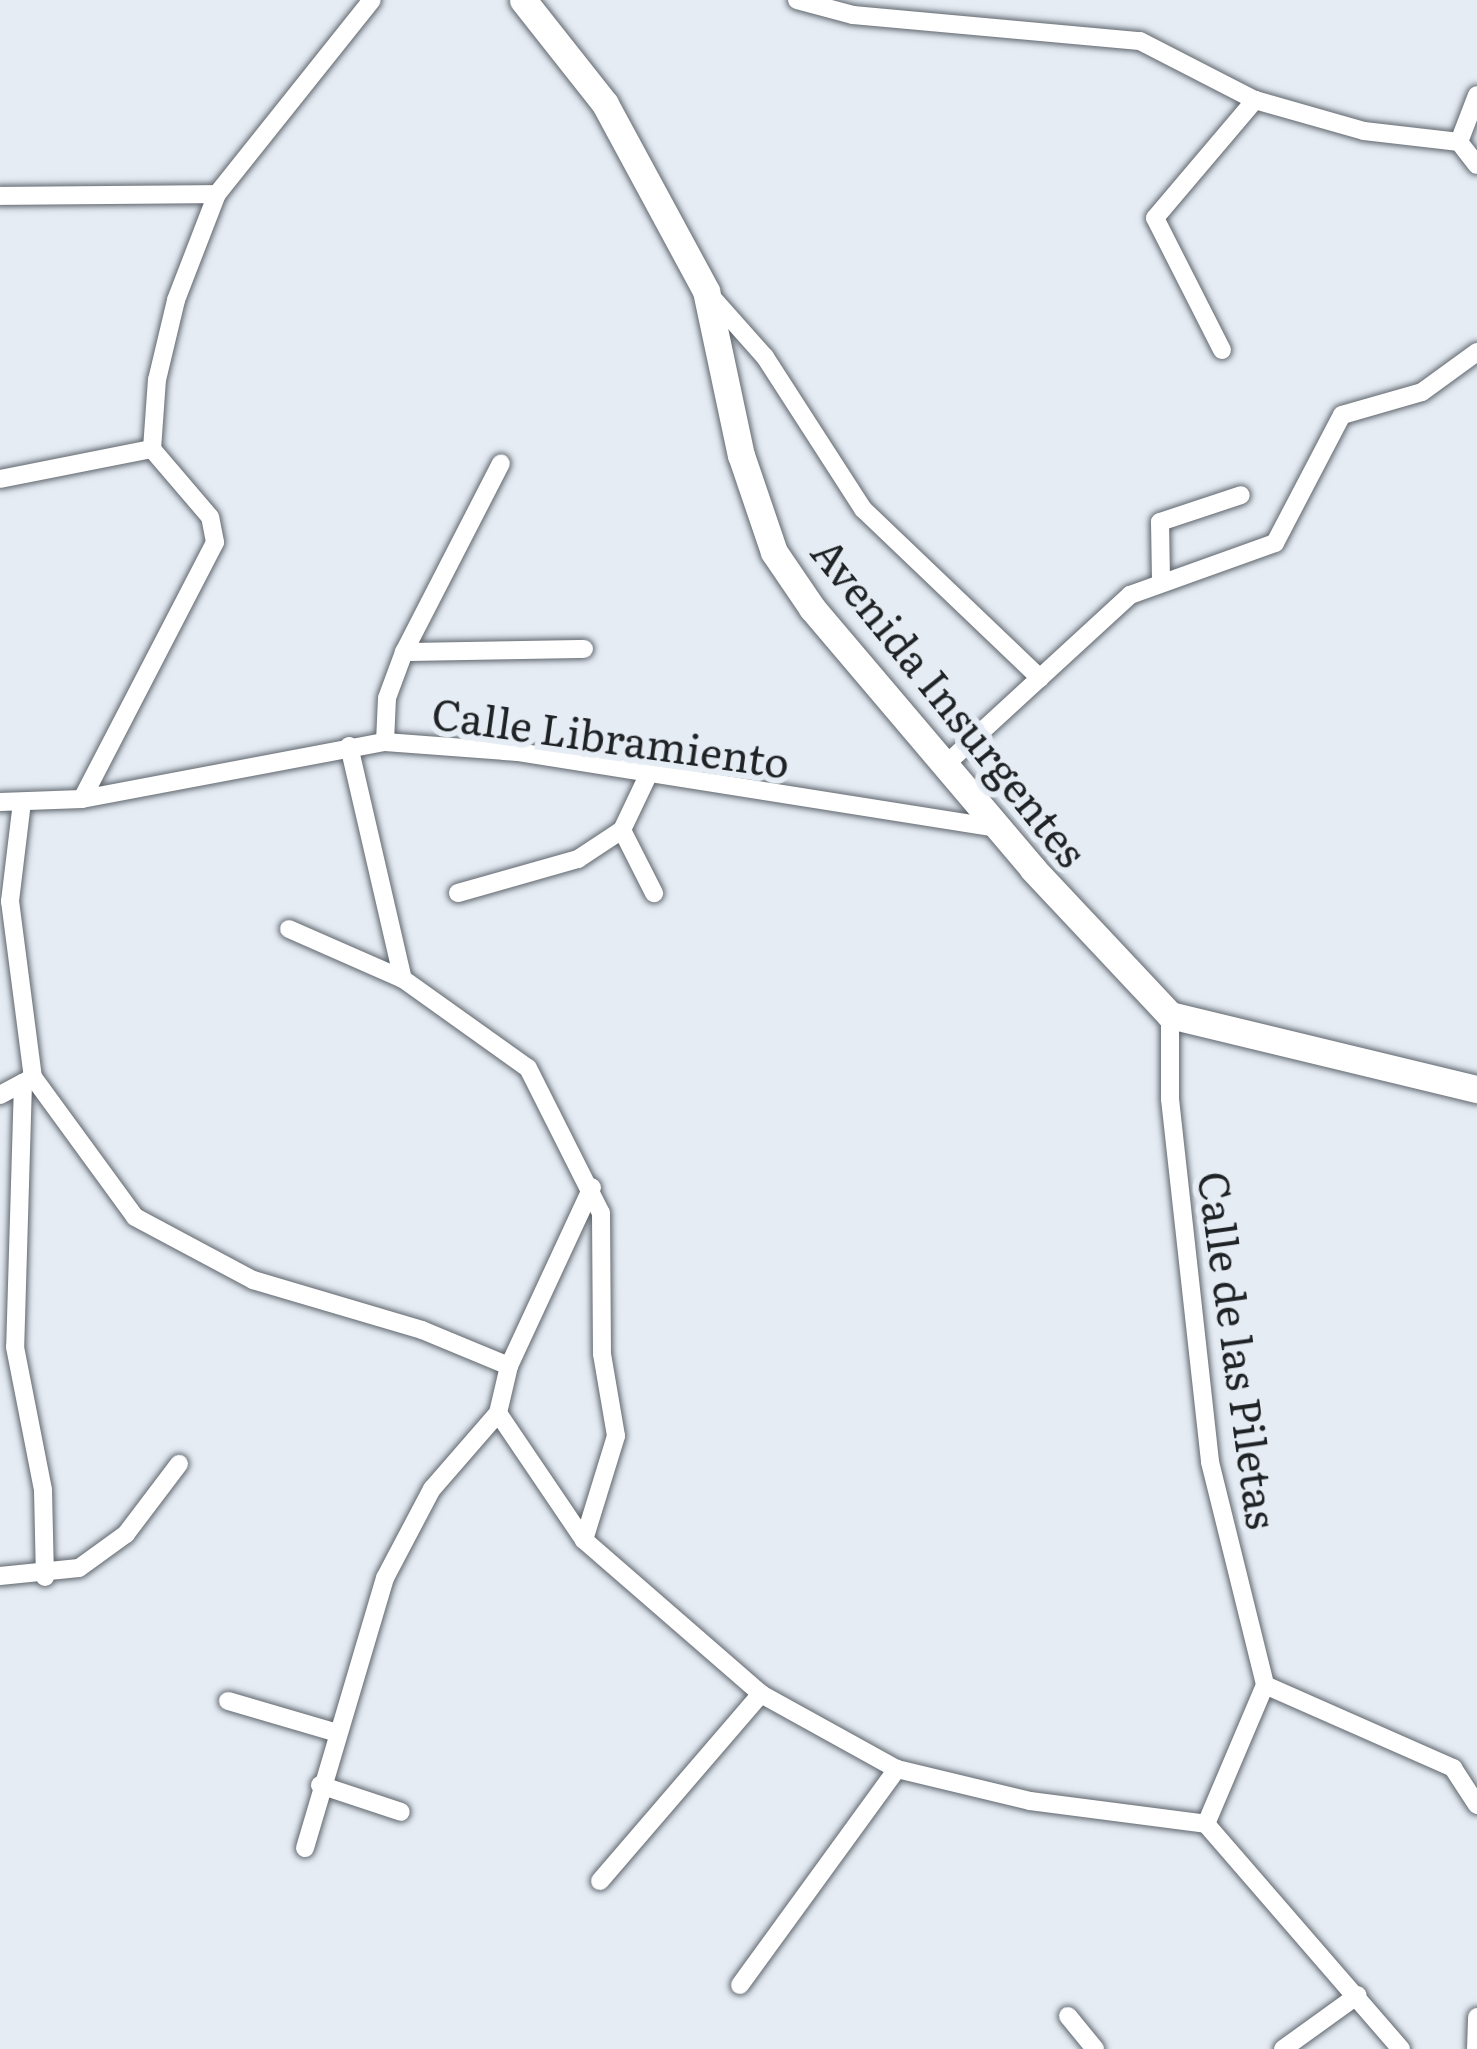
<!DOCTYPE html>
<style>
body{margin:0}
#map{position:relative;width:1477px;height:2049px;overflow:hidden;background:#e5ecf4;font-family:Literata,serif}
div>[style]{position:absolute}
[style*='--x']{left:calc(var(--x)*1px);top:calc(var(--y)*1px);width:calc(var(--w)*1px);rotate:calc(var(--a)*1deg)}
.roads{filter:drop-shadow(0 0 3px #60666d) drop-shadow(0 0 3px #60666d)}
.street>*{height:18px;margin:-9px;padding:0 9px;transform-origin:9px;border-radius:9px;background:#fff}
.secondary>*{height:27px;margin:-13.5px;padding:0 13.5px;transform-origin:13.5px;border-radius:13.5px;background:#fff}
span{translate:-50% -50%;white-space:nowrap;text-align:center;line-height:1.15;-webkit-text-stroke:12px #e5ecf4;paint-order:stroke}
.street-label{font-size:42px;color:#202326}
</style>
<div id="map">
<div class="roads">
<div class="street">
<i style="--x:797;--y:0;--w:58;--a:15"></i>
<i style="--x:853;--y:15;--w:288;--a:5.2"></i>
<i style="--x:1140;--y:41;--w:129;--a:27.2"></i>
<i style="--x:1255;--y:100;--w:113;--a:15.9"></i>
<i style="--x:1364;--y:131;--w:96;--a:6.6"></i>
<i style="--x:1459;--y:142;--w:29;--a:52"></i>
<i style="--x:1459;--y:142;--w:50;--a:-69"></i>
<i style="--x:0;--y:196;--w:217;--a:-0.5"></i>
<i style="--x:709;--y:294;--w:84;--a:48.4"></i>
<i style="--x:765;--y:357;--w:181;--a:57.2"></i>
<i style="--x:863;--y:509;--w:245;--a:43.7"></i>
<i style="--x:1222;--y:350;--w:148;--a:-116.9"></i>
<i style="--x:1155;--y:218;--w:155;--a:-49.7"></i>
<i style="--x:0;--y:479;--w:155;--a:-11.2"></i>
<i style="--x:1161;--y:579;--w:57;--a:-91"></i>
<i style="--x:1160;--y:522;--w:85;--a:-18.4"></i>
<i style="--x:404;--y:652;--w:180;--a:-1"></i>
<i style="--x:385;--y:742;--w:44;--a:-87.4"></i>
<i style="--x:387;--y:698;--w:49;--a:-69.7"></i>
<i style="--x:404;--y:652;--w:212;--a:-62.8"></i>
<i style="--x:349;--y:746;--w:239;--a:77"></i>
<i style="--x:403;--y:979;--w:153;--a:35.5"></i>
<i style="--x:528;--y:1068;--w:162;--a:63.3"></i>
<i style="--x:601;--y:1213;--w:141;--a:89.6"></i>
<i style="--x:602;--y:1354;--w:83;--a:80.3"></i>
<i style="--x:616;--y:1436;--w:109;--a:107.1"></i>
<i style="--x:944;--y:766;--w:253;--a:-42.6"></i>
<i style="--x:1130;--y:595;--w:154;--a:-19.7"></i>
<i style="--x:1275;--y:543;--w:144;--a:-62.4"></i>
<i style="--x:1342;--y:415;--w:83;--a:-16"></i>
<i style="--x:1422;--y:392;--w:68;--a:-36"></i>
<i style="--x:82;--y:799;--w:289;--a:-62.6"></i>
<i style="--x:215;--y:542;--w:25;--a:-101"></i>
<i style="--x:210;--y:517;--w:89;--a:-130.5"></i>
<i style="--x:152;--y:449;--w:69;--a:-85.9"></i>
<i style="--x:157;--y:380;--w:82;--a:-76.6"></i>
<i style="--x:176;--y:300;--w:114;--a:-68.9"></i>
<i style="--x:217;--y:194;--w:248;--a:-51.4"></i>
<i style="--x:0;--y:802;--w:82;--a:-2.1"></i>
<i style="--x:82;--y:799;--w:308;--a:-10.7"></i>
<i style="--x:385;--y:742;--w:133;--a:4.3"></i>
<i style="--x:518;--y:752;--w:485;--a:9"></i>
<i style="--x:22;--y:802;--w:100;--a:96.9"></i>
<i style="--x:10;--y:901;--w:177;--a:82.6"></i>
<i style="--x:33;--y:1077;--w:173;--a:53.9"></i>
<i style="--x:135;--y:1217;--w:134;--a:28.1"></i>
<i style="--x:253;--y:1280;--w:176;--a:16.5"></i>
<i style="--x:422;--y:1330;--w:94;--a:22.5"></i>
<i style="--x:509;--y:1366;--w:48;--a:103.2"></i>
<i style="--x:498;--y:1413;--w:153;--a:55.9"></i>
<i style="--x:584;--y:1540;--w:235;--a:41"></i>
<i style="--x:761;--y:1694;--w:155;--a:28.9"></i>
<i style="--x:897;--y:1769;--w:137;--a:13.5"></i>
<i style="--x:1030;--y:1801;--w:177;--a:7.4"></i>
<i style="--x:1206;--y:1824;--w:298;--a:49.1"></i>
<i style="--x:622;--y:830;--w:71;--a:63.1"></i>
<i style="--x:458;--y:893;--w:125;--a:-15.8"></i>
<i style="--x:578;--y:859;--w:53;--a:-33.4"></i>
<i style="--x:622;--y:830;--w:65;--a:-64.6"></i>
<i style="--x:289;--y:929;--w:124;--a:23.7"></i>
<i style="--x:1170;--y:1015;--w:84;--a:90"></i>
<i style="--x:1170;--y:1099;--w:365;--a:83.7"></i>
<i style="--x:1210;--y:1462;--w:230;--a:76.1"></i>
<i style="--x:1265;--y:1685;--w:151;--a:113"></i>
<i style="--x:33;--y:1077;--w:12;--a:149"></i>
<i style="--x:23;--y:1083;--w:264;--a:91.7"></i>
<i style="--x:15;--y:1347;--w:146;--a:78.9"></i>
<i style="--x:43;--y:1490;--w:87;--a:88.7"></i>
<i style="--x:0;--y:1095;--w:26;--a:-28"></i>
<i style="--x:509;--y:1366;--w:197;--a:-65.1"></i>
<i style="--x:0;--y:1576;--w:79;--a:-5.8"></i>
<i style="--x:79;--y:1568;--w:58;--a:-35.9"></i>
<i style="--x:126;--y:1534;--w:88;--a:-52.9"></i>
<i style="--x:1265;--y:1685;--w:206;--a:23.8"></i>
<i style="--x:1453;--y:1768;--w:44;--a:57"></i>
<i style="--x:228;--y:1701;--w:110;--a:16.3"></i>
<i style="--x:320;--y:1785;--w:85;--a:18.4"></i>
<i style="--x:305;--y:1848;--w:282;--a:-73.5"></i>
<i style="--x:385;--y:1578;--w:101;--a:-62.2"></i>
<i style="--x:432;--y:1489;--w:101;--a:-49"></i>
<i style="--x:600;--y:1881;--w:247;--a:-49.3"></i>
<i style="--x:740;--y:1985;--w:267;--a:-54"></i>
<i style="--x:1068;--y:2016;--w:43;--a:50.7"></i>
<i style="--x:1283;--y:2049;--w:92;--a:-35.8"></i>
<i style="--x:1476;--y:2049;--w:32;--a:-88"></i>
</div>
<div class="secondary">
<i style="--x:523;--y:0;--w:132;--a:51.7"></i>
<i style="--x:605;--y:104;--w:213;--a:61.6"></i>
<i style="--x:706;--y:291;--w:168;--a:78"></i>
<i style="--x:741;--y:455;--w:102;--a:71.2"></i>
<i style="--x:774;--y:552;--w:68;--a:55.8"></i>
<i style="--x:812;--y:608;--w:342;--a:49.7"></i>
<i style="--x:1033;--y:869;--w:200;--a:46.8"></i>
<i style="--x:1170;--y:1015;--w:316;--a:13.6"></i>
</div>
</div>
<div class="street-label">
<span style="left:951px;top:701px;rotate:51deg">Avenida Insurgentes</span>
<span style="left:611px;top:736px;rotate:8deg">Calle Libramiento</span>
<span style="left:1240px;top:1350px;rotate:82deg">Calle de las Piletas</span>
</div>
</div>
